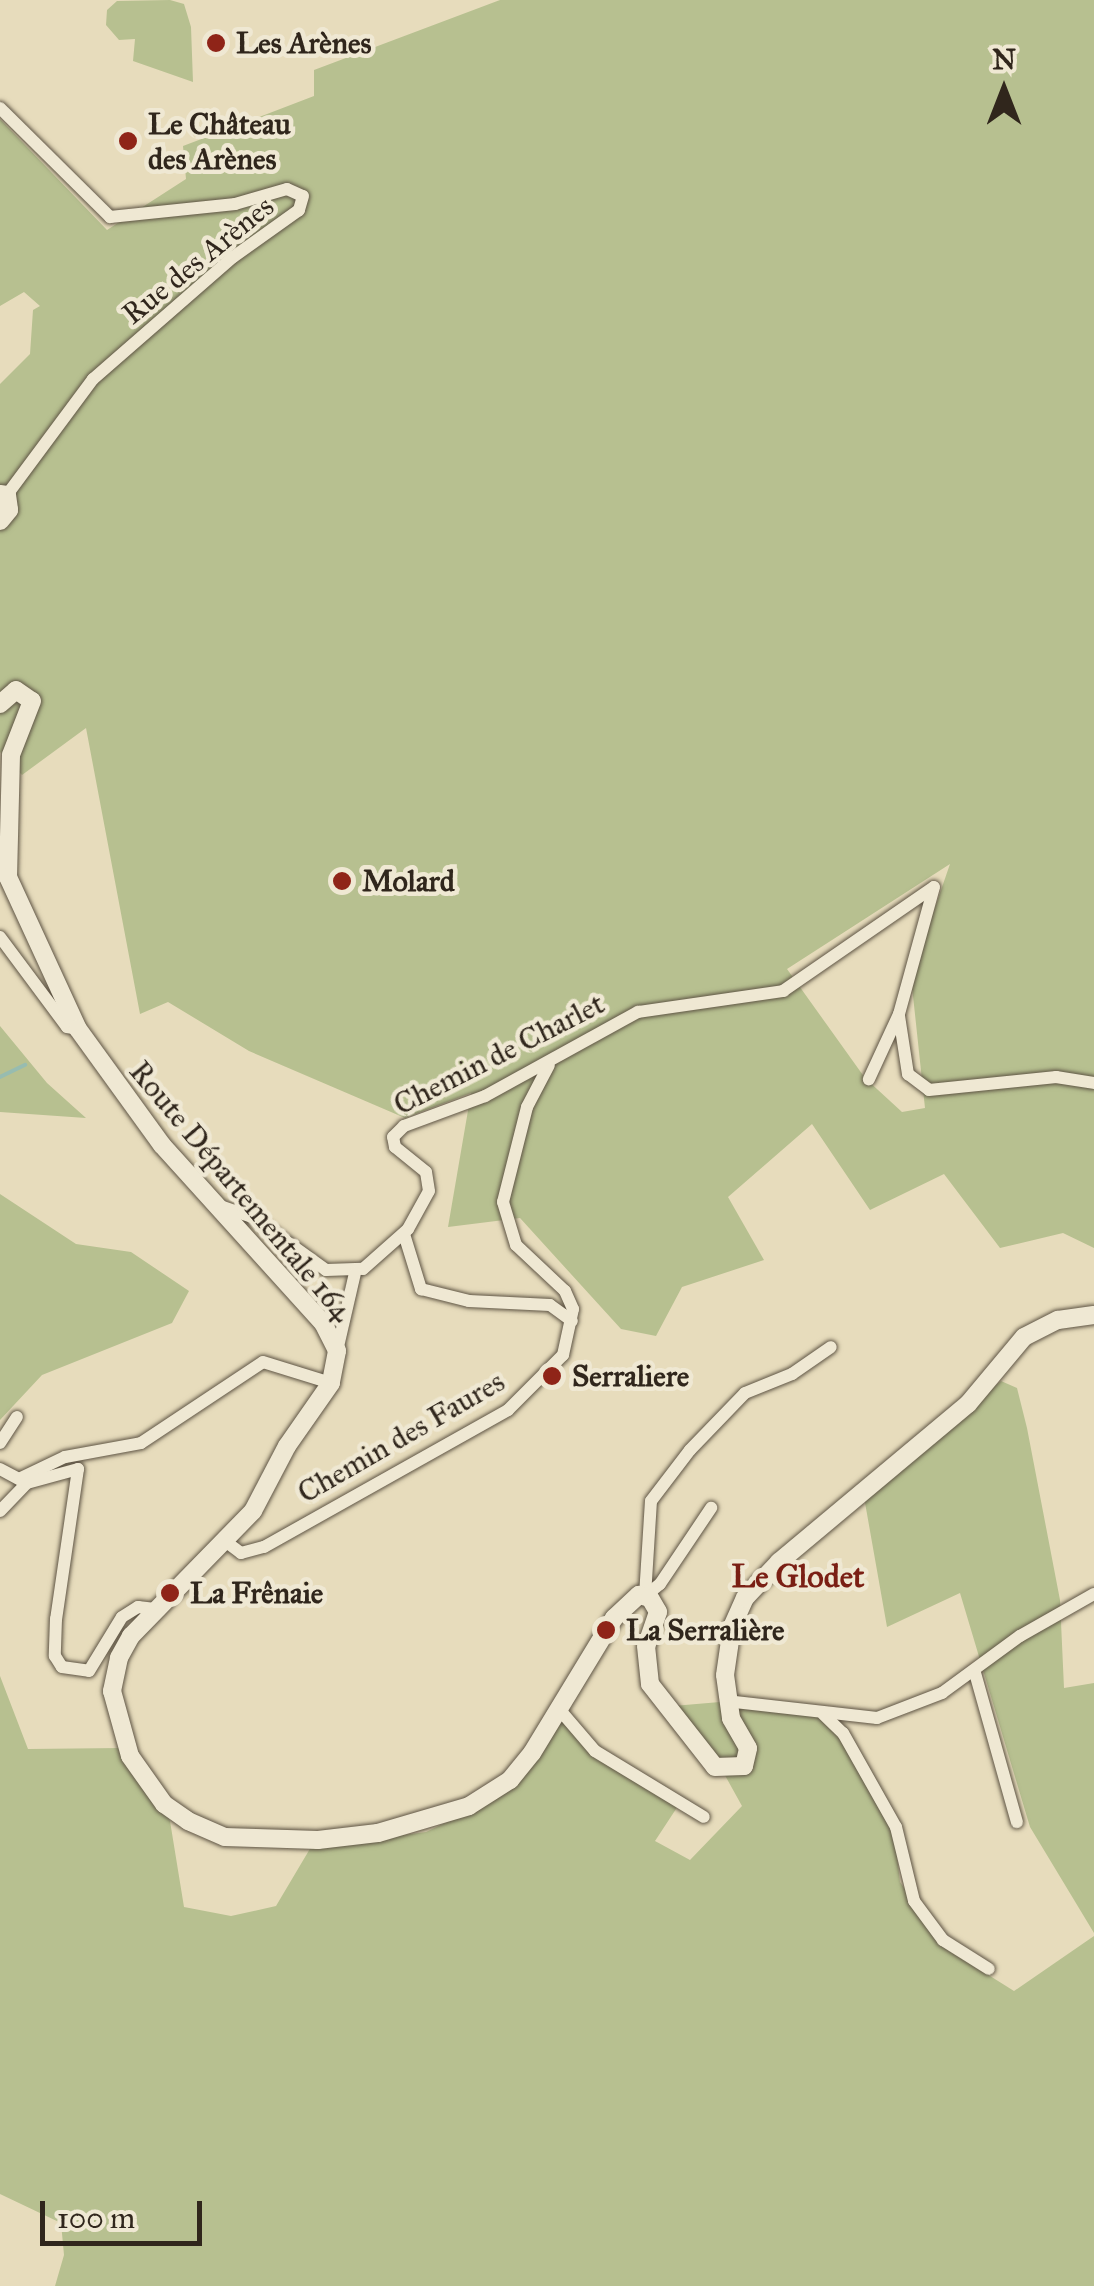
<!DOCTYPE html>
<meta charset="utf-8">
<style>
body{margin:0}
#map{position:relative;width:1094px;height:2286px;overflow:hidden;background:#e7dcbc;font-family:"IM FELL Great Primer",serif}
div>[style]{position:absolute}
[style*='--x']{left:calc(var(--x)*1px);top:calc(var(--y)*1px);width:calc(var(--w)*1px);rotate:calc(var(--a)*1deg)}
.green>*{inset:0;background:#b7c090}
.stream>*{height:4px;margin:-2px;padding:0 2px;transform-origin:2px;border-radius:2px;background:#97bcb0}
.roads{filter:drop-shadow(0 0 2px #5e5444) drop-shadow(0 0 2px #5e5444)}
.street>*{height:12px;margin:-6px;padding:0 6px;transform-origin:6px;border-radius:6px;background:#efe8d3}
.secondary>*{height:18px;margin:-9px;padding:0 9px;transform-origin:9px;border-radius:9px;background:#efe8d3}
.dots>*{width:28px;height:28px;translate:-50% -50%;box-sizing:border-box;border:5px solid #efe8d3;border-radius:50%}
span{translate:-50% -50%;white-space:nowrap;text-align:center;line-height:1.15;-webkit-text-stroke:9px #efe8d3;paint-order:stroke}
.poi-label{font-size:30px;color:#30261c;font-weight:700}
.left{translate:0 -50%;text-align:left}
.street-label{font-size:30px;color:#30261c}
.neighbourhood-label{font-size:32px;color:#7a1f14;font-weight:700}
.north{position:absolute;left:954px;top:40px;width:100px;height:100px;-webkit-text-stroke:8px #efe8d3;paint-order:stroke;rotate:0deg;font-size:28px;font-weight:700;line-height:40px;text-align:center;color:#30261c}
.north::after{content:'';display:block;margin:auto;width:35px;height:45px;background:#30261c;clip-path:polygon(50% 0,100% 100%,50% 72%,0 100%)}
.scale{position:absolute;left:40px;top:2201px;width:162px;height:45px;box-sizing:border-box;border:5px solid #30261c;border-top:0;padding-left:12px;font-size:30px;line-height:35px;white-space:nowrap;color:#30261c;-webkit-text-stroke:8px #efe8d3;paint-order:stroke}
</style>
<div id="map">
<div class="green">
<i style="clip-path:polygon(170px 0,184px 4px,191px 27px,193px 82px,133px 61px,135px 39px,119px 40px,106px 25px,107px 10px,117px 1px)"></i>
<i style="clip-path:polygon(evenodd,500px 0,1094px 0,1094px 1248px,1063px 1233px,1000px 1248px,944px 1174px,870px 1210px,812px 1124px,728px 1197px,764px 1260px,682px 1287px,656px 1336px,621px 1329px,520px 1218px,448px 1227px,471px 1093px,405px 1118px,249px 1051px,168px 1002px,140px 1014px,86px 728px,22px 775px,0 752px,0 384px,30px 354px,33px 310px,40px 306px,24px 292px,0 306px,0 119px,107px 230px,186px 179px,183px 146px,314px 96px,314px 70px,500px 0,950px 864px,911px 977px,925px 1108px,902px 1112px,865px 1078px,787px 969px,950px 864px)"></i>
<i style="clip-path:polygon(0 1026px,47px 1083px,86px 1118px,0 1112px)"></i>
<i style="clip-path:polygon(0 1194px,76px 1244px,131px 1252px,189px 1291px,172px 1323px,42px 1375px,0 1420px)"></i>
<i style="clip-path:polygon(1001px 1381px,1017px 1388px,1027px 1428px,1060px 1600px,1064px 1688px,1094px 1683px,1094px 1933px,1030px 1827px,960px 1593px,887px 1627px,864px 1497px)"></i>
<i style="clip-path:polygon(0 1676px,28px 1749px,120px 1748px,142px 1761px,170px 1821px,184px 1907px,231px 1916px,276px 1906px,311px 1847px,426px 1832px,495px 1799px,563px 1717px,592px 1754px,678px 1806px,655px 1841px,690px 1860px,742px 1806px,717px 1761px,673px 1706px,720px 1702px,810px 1711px,835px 1729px,895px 1838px,900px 1882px,947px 1949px,1014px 1991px,1094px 1936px,1094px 2286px,55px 2286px,64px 2255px,61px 2223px,0 2194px)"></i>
</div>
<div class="stream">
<i style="--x:0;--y:1077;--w:28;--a:-26"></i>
</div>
<div class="roads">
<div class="street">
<i style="--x:0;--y:108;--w:155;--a:44.7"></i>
<i style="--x:110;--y:217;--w:126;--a:-5.9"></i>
<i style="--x:235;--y:204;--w:54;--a:-16.1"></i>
<i style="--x:287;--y:189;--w:17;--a:24"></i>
<i style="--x:303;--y:196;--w:15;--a:106"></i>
<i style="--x:299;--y:210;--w:81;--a:144.5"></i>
<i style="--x:233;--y:257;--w:186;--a:138.9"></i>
<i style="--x:93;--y:379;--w:144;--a:126.6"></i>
<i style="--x:0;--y:937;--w:112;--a:53.3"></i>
<i style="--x:67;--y:1027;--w:11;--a:10"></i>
<i style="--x:899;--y:1016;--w:59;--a:81.2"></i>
<i style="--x:908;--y:1074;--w:26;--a:37"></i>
<i style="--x:929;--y:1090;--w:128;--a:-5.8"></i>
<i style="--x:1056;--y:1077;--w:38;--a:9"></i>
<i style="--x:217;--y:1205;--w:39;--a:19"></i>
<i style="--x:254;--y:1218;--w:89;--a:35.8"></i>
<i style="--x:326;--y:1270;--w:37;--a:-2"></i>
<i style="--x:363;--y:1269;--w:60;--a:-41.6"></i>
<i style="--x:408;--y:1229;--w:43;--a:-61.1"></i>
<i style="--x:429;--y:1191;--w:19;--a:-99"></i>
<i style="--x:426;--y:1172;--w:40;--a:-141"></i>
<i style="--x:395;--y:1147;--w:10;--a:-101"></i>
<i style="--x:393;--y:1137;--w:16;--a:-45"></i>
<i style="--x:404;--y:1126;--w:86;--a:-20.3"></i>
<i style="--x:485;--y:1096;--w:175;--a:-28.8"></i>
<i style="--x:638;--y:1012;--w:147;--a:-8.2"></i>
<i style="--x:783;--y:991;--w:183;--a:-34.6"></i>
<i style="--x:934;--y:887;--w:132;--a:105.4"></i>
<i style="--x:899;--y:1014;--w:72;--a:114.8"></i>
<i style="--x:404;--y:1234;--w:58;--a:72.8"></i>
<i style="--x:421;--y:1289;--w:49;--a:14"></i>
<i style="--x:469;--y:1301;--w:81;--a:2.8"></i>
<i style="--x:550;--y:1305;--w:27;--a:36"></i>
<i style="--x:337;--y:1351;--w:80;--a:-77"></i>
<i style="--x:0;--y:1443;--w:31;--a:-57"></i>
<i style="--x:0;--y:1469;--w:21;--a:28"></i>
<i style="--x:19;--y:1479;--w:51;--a:-25.6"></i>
<i style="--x:65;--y:1457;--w:77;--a:-10.4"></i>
<i style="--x:141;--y:1443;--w:146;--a:-33.6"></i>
<i style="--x:263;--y:1362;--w:71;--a:17.2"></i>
<i style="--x:0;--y:1511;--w:39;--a:-46"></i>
<i style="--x:27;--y:1483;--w:53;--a:-15.4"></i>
<i style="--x:78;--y:1469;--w:152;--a:98.3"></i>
<i style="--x:56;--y:1619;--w:37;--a:92"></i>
<i style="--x:55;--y:1656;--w:13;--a:58"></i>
<i style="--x:62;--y:1667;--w:27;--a:8"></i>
<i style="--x:89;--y:1671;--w:63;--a:-58.6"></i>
<i style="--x:122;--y:1617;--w:19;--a:-32"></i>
<i style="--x:138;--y:1607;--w:17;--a:7"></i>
<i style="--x:225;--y:1541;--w:20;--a:37"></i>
<i style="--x:241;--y:1553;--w:24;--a:-15"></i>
<i style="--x:264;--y:1547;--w:280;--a:-29.3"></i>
<i style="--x:508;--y:1410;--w:78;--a:-45"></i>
<i style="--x:563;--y:1355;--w:47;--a:-77.7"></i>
<i style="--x:573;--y:1309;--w:20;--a:-114"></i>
<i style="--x:565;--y:1291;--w:67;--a:-136.8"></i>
<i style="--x:516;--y:1245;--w:45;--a:-106.8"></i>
<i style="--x:503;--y:1202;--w:98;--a:-75.8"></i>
<i style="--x:527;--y:1107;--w:47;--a:-62.4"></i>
<i style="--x:645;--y:1596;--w:95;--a:-86.4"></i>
<i style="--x:651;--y:1501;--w:64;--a:-52.6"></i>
<i style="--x:690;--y:1450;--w:79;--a:-46"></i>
<i style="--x:745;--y:1393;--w:51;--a:-22"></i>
<i style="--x:792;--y:1374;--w:47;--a:-34.7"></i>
<i style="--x:645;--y:1596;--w:19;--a:-39"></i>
<i style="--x:660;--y:1584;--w:92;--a:-56.1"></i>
<i style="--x:975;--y:1673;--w:155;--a:74.3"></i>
<i style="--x:726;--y:1701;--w:152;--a:6.4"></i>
<i style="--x:877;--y:1718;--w:70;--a:-21"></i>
<i style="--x:942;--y:1693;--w:97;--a:-36.2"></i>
<i style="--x:1020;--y:1636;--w:85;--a:-29.6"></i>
<i style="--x:559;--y:1709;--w:55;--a:49.4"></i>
<i style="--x:595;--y:1751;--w:127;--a:31.2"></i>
<i style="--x:823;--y:1714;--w:28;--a:44"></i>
<i style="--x:843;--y:1733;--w:108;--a:60.6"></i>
<i style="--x:896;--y:1827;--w:76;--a:76.3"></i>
<i style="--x:914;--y:1901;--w:49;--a:53.4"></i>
<i style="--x:943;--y:1940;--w:54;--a:32.2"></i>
</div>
<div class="secondary">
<i style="--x:0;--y:494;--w:7;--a:8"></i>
<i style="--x:7;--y:495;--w:15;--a:82"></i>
<i style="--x:9;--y:510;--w:14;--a:129"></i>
<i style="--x:0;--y:704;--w:21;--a:-41"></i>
<i style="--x:16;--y:690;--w:19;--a:35"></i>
<i style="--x:32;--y:701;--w:58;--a:111.3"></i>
<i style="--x:11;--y:755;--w:122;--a:91.4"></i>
<i style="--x:8;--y:877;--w:167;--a:65.3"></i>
<i style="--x:78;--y:1029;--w:143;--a:54.1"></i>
<i style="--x:162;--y:1145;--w:240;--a:47.9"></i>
<i style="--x:323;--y:1323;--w:31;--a:63"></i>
<i style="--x:337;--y:1351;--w:33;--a:101"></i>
<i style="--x:331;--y:1383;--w:77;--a:124.9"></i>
<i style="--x:287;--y:1446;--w:73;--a:117.6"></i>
<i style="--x:253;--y:1511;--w:175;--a:134.3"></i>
<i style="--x:131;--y:1636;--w:25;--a:119"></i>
<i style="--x:119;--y:1658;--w:34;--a:102"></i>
<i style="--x:112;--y:1691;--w:67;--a:74.5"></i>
<i style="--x:130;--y:1756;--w:59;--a:54.7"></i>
<i style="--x:164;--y:1804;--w:29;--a:35"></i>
<i style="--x:188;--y:1821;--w:40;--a:23.4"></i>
<i style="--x:225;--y:1837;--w:93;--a:1.8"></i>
<i style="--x:318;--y:1840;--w:60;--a:-6.7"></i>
<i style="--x:378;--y:1833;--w:95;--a:-16.5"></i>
<i style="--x:469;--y:1806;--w:49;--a:-32.4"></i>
<i style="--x:510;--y:1780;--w:35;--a:-51"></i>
<i style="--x:532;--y:1753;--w:158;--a:-58.7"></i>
<i style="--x:614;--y:1618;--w:34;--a:-43"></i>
<i style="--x:639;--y:1595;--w:11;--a:15"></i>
<i style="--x:650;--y:1598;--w:16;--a:60"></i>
<i style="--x:658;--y:1612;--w:36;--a:109"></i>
<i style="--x:646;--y:1646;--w:38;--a:84"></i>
<i style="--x:650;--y:1684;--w:105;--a:51.9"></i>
<i style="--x:715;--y:1767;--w:29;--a:-2"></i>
<i style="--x:744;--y:1766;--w:18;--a:-77"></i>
<i style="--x:748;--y:1748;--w:34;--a:-120"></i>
<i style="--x:731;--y:1718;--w:43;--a:-97.9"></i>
<i style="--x:725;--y:1675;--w:49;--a:-81.7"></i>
<i style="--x:732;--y:1627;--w:32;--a:-66"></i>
<i style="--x:745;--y:1598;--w:50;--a:-46.6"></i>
<i style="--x:779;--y:1562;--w:246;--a:-39.9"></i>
<i style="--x:968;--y:1404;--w:87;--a:-50.1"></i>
<i style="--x:1024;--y:1337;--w:38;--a:-27"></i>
<i style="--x:1058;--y:1320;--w:36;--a:-8"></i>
</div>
</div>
<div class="dots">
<i style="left:216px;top:43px;background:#8f2418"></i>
<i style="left:128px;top:141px;background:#8f2418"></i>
<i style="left:342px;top:881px;background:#8f2418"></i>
<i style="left:552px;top:1376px;background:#8f2418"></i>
<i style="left:170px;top:1593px;background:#8f2418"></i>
<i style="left:606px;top:1630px;background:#8f2418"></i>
</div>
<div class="poi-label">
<span class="left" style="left:236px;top:43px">Les Arènes</span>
<span class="left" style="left:148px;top:141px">Le Château<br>des Arènes</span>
<span class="left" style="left:362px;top:881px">Molard</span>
<span class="left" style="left:572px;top:1376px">Serraliere</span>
<span class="left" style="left:190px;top:1593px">La Frênaie</span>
<span class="left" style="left:626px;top:1630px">La Serralière</span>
</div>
<div class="street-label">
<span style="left:198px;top:260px;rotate:-39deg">Rue des Arènes</span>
<span style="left:499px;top:1054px;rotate:-27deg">Chemin de Charlet</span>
<span style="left:241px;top:1191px;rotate:50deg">Route Départementale 164</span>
<span style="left:401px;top:1437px;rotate:-30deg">Chemin des Faures</span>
</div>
<div class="neighbourhood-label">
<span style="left:798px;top:1577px">Le Glodet</span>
</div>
<div class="north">N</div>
<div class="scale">100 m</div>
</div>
